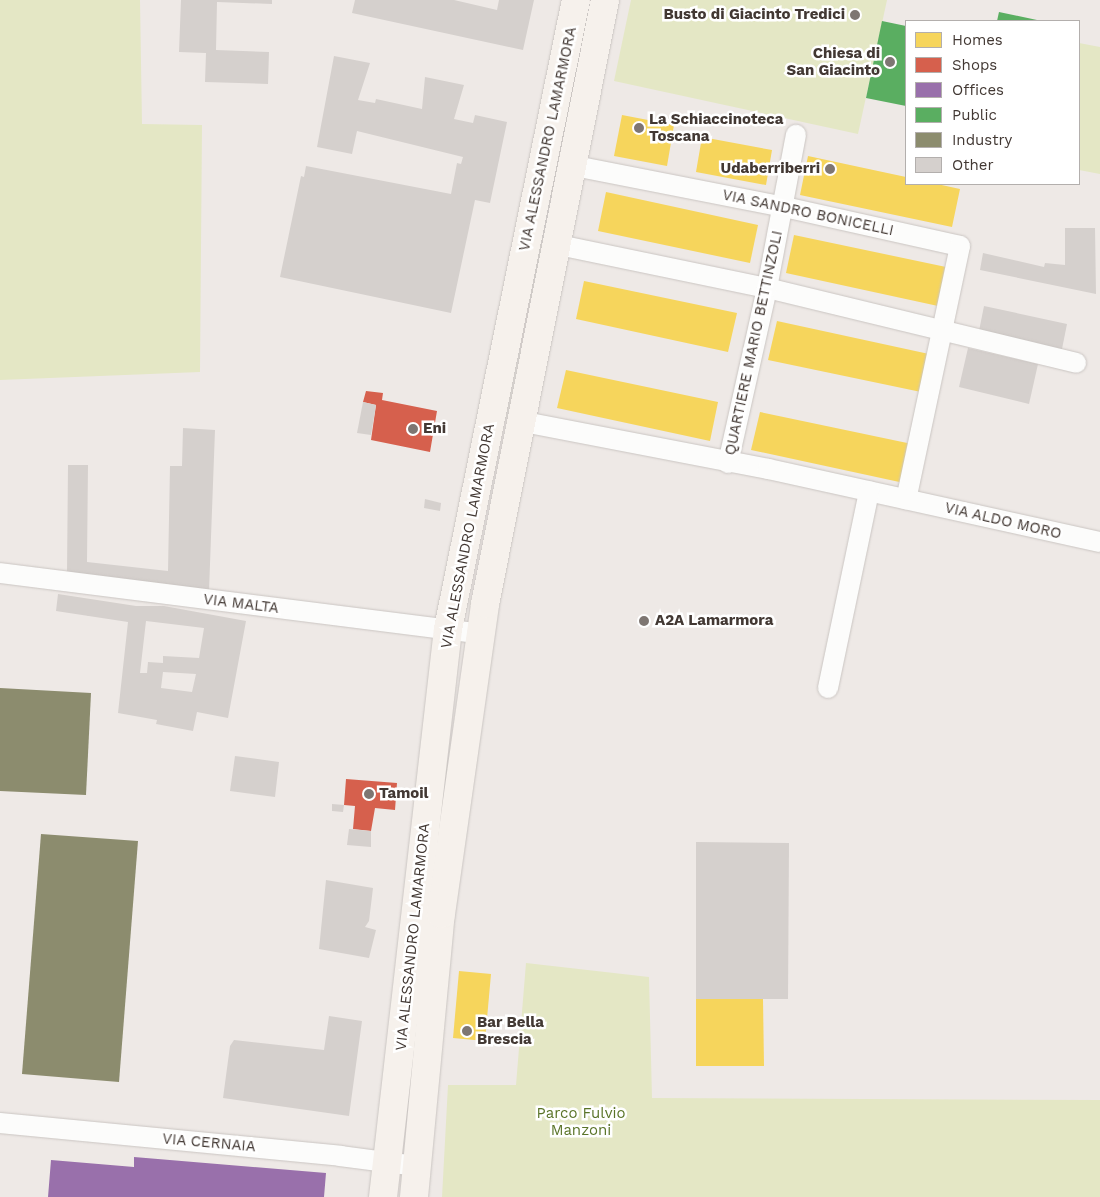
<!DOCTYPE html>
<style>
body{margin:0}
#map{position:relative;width:1100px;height:1197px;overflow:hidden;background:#eee9e6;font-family:"Work Sans",sans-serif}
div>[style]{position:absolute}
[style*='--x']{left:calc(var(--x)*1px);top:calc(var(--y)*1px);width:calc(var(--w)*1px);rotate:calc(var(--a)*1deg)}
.green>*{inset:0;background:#e4e7c5}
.homes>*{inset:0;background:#f6d55c}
.shops>*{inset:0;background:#d6604d}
.offices>*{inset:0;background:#9970ab}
.public>*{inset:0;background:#5aae61}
.industry>*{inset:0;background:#8c8c6e}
.building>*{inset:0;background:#d5d0cd}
.roads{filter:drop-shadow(0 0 1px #cac5c2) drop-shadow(0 0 1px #cac5c2)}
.minor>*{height:20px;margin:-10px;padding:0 10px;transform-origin:10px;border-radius:10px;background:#fcfcfb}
.secondary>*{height:28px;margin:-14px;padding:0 14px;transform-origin:14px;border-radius:14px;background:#f6f1ec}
.dots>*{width:14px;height:14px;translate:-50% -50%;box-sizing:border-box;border:2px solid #fff;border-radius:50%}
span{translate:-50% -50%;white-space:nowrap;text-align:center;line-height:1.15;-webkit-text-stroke:5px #fff;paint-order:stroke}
.poi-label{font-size:15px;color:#423833;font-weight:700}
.right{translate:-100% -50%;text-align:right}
.left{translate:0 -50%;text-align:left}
.street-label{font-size:15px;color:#423833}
.park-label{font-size:15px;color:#597327}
.legend{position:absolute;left:905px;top:20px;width:175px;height:165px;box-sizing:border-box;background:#fff;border:1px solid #b3afad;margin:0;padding:6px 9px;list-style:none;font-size:15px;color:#423833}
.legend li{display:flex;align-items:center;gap:10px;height:25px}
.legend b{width:25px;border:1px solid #b3afad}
</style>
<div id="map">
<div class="green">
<i style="clip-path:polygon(0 0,140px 0,142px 124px,202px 125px,200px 372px,0 380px)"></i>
<i style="clip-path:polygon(631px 0,887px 0,858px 134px,614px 81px)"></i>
<i style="clip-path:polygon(1079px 43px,1100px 47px,1100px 174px,1079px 170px)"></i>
<i style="clip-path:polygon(526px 963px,649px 977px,652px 1098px,1100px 1100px,1100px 1197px,442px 1197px,448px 1085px,516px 1085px)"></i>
</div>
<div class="homes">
<i style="clip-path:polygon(622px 115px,674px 125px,667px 166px,614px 156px)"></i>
<i style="clip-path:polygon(702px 137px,772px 150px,766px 185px,696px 172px)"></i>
<i style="clip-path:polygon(808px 156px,906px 177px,906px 184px,937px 184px,960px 189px,952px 227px,800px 195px)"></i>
<i style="clip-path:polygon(606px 192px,758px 225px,750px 263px,598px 231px)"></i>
<i style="clip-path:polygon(794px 235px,946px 267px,938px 306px,786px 273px)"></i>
<i style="clip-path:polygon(584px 281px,737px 313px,728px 352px,576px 319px)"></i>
<i style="clip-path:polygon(777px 321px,929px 354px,921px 392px,768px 360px)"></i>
<i style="clip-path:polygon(566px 370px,718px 402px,710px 441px,557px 408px)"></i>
<i style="clip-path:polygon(760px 412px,912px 444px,904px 483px,751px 450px)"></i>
<i style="clip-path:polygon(459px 971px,491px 974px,485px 1041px,453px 1038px)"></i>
<i style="clip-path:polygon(696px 999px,763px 999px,764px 1066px,696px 1066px)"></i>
</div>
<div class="shops">
<i style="clip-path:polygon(366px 391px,383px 393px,382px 400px,437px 411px,430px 452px,371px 440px,376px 405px,363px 402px)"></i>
<i style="clip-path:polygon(346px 779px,397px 783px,395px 810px,375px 808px,371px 831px,353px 829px,355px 806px,344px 805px)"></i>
</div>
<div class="offices">
<i style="clip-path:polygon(134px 1157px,326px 1173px,324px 1197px,48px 1197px,51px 1160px,134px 1167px)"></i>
</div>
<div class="public">
<i style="clip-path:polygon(999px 12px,1037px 20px,1037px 21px,997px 21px)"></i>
<i style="clip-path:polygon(882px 21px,906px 26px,906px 106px,866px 98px)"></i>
</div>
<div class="industry">
<i style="clip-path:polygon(0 688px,91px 693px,86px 795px,0 791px)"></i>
<i style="clip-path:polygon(41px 834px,138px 841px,119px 1082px,22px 1074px)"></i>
</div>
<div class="building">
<i style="clip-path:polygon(181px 0,272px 0,272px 4px,217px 2px,216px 50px,269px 52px,268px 84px,205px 82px,206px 53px,179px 52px)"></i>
<i style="clip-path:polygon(355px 0,454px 0,497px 10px,499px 0,534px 0,523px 50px,352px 13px)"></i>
<i style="clip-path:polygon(334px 56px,370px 63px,358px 100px,375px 103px,376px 99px,422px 109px,425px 77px,464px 85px,454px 119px,473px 123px,475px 115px,507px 122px,490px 203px,475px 200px,451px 313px,280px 277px,301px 176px,304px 177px,306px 166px,451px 194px,457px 163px,461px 164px,463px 157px,357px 131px,352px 154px,317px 147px)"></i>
<i style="clip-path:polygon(1065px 228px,1095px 228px,1096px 294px,980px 270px,983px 253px,1044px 267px,1045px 263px,1065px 265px)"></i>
<i style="clip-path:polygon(984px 306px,1067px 324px,1061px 354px,978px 336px)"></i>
<i style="clip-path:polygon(968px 348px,1038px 364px,1029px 404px,959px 387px)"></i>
<i style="clip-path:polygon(363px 402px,376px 405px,371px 435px,357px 433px)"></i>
<i style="clip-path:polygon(183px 428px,215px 430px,209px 591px,67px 573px,68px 465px,88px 465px,87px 562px,168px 571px,170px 466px,182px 466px)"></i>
<i style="clip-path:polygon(425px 499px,441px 503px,440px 511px,424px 508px)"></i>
<i style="clip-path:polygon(evenodd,58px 594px,136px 606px,164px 606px,246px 621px,228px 718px,197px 712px,193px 731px,156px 724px,157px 720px,118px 713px,128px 622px,56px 611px,58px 594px,146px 621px,204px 628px,199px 658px,163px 656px,163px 663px,148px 662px,147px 673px,140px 673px,146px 621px,58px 594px,163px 672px,196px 674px,192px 692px,161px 688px,163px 672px)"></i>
<i style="clip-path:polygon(235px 756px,279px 762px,275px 797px,230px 791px)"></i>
<i style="clip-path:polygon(332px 804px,344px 805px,343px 812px,332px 811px)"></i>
<i style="clip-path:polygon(349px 829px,371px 831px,371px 847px,347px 845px)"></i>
<i style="clip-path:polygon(696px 842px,789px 843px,788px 999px,696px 999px)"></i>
<i style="clip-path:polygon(326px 880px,373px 888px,369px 921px,365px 927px,376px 930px,369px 958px,319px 949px)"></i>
<i style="clip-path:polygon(329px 1016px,362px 1021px,349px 1116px,223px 1098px,230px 1046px,234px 1040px,324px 1050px)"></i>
</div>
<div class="roads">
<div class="minor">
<i style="--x:570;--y:165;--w:218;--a:11.1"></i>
<i style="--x:784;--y:207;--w:180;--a:12.5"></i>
<i style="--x:960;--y:246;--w:259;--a:102"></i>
<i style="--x:554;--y:244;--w:217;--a:11.7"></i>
<i style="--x:767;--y:288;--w:318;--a:13.6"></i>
<i style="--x:519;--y:421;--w:254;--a:10.9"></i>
<i style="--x:768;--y:469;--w:340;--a:12.4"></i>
<i style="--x:728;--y:463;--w:179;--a:-77.4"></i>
<i style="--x:767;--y:288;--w:156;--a:-79.3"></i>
<i style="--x:0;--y:573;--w:486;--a:7.2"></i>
<i style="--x:828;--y:688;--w:201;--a:-78.2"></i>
<i style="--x:0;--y:1123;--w:342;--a:5.5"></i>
<i style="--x:340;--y:1156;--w:78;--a:7.4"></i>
</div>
<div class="secondary">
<i style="--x:383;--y:1197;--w:572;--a:-83.47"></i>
<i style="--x:448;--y:629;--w:642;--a:-78.5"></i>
<i style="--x:414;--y:1197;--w:284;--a:-84.6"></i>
<i style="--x:441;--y:914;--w:313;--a:-81.9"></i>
<i style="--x:485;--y:604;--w:616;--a:-78.76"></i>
</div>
</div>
<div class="dots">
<i style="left:855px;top:15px;background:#7e7672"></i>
<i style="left:890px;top:62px;background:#7e7672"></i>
<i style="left:639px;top:128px;background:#7e7672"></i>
<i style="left:830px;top:169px;background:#7e7672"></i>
<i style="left:413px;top:429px;background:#7e7672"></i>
<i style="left:644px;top:621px;background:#7e7672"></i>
<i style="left:369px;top:794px;background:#7e7672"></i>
<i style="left:467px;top:1031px;background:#7e7672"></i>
</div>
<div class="poi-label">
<span class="right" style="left:845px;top:15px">Busto di Giacinto Tredici</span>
<span class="right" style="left:880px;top:62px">Chiesa di<br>San Giacinto</span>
<span class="left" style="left:649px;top:128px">La Schiaccinoteca<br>Toscana</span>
<span class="right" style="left:820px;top:169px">Udaberriberri</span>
<span class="left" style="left:423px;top:429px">Eni</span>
<span class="left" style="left:655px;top:621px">A2A Lamarmora</span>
<span class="left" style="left:379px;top:794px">Tamoil</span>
<span class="left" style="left:477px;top:1031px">Bar Bella<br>Brescia</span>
</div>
<div class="street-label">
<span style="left:548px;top:139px;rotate:-78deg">VIA ALESSANDRO LAMARMORA</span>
<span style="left:808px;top:213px;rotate:12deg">VIA SANDRO BONICELLI</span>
<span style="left:754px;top:343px;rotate:-78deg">QUARTIERE MARIO BETTINZOLI</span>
<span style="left:1003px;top:521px;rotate:13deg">VIA ALDO MORO</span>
<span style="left:468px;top:536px;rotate:-79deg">VIA ALESSANDRO LAMARMORA</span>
<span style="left:241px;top:604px;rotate:7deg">VIA MALTA</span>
<span style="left:413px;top:937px;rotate:-84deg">VIA ALESSANDRO LAMARMORA</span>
<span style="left:209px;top:1143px;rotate:5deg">VIA CERNAIA</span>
</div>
<div class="park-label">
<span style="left:581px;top:1122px">Parco Fulvio<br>Manzoni</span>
</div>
<ul class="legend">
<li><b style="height:14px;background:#f6d55c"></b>Homes</li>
<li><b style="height:14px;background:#d6604d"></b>Shops</li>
<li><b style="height:14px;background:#9970ab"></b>Offices</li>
<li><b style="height:14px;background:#5aae61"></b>Public</li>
<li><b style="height:14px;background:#8c8c6e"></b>Industry</li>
<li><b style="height:14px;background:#d5d0cd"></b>Other</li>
</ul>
</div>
